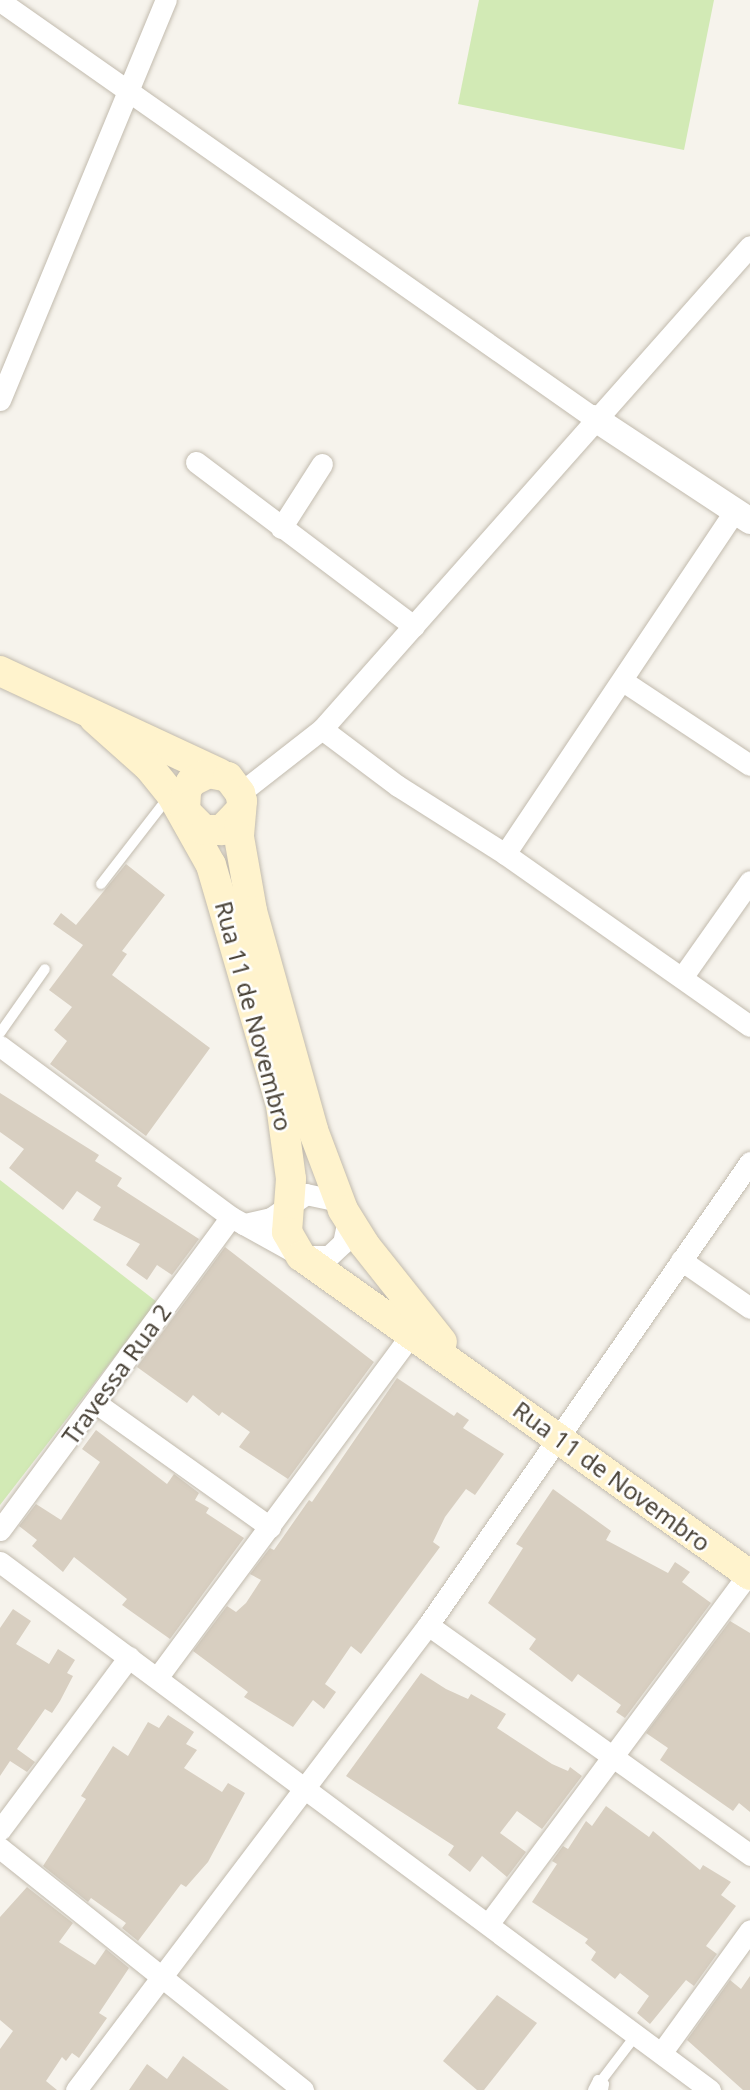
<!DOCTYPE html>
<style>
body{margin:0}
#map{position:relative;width:750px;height:2090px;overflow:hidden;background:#f6f3ec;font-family:"Noto Sans",sans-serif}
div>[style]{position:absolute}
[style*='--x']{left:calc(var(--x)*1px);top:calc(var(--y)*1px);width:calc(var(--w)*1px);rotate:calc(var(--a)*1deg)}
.green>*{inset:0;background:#d2eab5}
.building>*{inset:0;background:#d8cfc1}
.roads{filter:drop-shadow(0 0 2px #c2bbae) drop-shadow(0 0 2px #c2bbae)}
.service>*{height:10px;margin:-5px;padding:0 5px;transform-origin:5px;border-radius:5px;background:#fff}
.minor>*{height:21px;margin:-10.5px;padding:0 10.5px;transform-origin:10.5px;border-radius:10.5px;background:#fff}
.tertiary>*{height:26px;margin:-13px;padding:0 13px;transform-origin:13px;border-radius:13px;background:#fff}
.secondary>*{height:30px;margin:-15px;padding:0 15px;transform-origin:15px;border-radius:15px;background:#fff3cd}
span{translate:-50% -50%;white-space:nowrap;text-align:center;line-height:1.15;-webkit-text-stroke:5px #fff;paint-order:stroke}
.street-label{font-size:24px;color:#4b4439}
</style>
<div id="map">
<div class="green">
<i style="clip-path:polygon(479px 0,714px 0,684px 150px,458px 104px)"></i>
<i style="clip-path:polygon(0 1180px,157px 1302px,0 1505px)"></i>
</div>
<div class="building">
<i style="clip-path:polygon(126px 864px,165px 895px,122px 951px,127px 954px,112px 975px,210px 1048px,146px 1136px,50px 1064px,67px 1041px,54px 1030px,72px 1007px,49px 990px,83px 945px,53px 924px,61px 913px,76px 925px)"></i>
<i style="clip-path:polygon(0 1093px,99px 1155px,95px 1161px,122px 1178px,117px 1186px,199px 1239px,172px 1275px,157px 1265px,147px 1280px,126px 1265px,140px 1244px,93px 1220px,101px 1207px,77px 1191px,63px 1210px,9px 1168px,24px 1149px,0 1132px)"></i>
<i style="clip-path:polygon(225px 1247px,374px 1362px,288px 1479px,239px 1447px,250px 1432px,222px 1412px,219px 1416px,193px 1395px,187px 1403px,137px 1367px)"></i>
<i style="clip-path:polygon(397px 1378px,454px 1416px,457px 1412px,469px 1420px,463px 1428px,504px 1454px,475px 1495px,466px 1489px,445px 1517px,433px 1542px,440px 1547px,361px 1654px,351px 1646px,325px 1684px,336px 1692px,324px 1709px,313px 1700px,293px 1727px,244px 1697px,248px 1692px,193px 1651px,227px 1606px,236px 1612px,246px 1603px,261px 1580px,250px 1574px,270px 1548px,274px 1550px,309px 1500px,312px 1502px)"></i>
<i style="clip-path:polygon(96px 1430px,167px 1484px,174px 1474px,199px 1493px,195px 1500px,209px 1508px,206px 1513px,244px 1538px,170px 1639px,122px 1605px,127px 1599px,74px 1557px,63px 1572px,32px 1546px,37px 1540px,19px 1526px,36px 1504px,61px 1520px,100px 1462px,82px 1449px)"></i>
<i style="clip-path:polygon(553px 1489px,611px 1531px,606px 1540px,668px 1573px,675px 1562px,690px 1572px,682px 1582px,711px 1603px,625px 1718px,616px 1712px,621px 1705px,578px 1674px,572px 1682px,529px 1649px,536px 1639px,488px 1603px,523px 1548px,516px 1544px)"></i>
<i style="clip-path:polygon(13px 1609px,31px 1621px,16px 1644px,49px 1664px,58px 1649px,75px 1660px,67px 1673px,73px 1676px,60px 1701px,52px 1713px,45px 1709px,17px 1749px,35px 1762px,27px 1772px,10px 1761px,0 1776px,0 1628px)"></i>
<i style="clip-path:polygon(730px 1621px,750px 1633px,750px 1812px,739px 1803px,733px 1811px,660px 1760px,668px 1748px,646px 1733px)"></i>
<i style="clip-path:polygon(421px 1673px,446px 1689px,468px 1699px,471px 1694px,506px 1714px,497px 1728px,552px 1764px,568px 1771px,570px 1767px,582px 1776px,542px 1829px,517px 1811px,500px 1833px,526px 1852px,507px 1877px,482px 1856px,470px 1872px,448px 1855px,454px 1846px,346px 1776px)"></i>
<i style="clip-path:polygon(168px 1715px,194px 1732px,186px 1744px,197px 1750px,184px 1768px,222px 1792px,228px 1783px,245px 1793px,208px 1862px,186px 1887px,181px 1884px,138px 1941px,122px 1928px,126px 1923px,91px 1898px,88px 1902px,43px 1866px,86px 1799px,81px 1796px,113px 1746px,128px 1756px,148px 1722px,159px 1728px)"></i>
<i style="clip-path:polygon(606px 1806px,649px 1837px,653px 1831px,700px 1870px,703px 1865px,731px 1882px,721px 1895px,736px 1906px,706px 1946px,717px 1954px,694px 1986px,686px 1980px,650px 2024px,637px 2013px,649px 1996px,620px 1973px,615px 1979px,591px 1960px,596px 1952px,585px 1943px,588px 1939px,532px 1902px,557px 1864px,552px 1861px,563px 1846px,568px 1849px,586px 1821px,592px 1826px)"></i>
<i style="clip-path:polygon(27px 1887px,73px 1923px,59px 1942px,95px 1965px,106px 1949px,129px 1968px,99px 2013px,107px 2018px,79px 2058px,72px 2053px,66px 2061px,62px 2057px,46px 2081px,57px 2090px,0 2090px,0 2049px,13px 2031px,0 2020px,0 1917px)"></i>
<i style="clip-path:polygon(750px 1976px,750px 2090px,743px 2090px,687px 2040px,730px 1980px,741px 1989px)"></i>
<i style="clip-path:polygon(497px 1995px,537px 2023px,484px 2090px,477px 2090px,443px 2061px)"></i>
<i style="clip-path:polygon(183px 2056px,229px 2090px,129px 2090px,147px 2064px,167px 2079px)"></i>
</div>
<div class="roads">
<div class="service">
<i style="--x:101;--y:884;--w:113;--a:-52.2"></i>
<i style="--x:0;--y:1033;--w:78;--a:-54.9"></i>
<i style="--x:601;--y:2081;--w:58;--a:-52.7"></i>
<i style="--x:593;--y:2090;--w:11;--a:-63"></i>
<i style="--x:598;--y:2080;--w:7;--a:34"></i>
<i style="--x:604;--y:2084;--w:6;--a:99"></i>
</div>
<div class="minor">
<i style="--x:0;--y:1;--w:726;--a:35.07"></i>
<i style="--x:0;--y:400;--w:433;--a:-67.5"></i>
<i style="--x:196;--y:462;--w:273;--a:37"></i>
<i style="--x:281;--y:528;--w:76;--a:-57.4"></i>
<i style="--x:623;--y:681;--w:152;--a:33.5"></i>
<i style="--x:322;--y:729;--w:95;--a:36.9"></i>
<i style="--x:398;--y:786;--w:127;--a:32.4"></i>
<i style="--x:505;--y:854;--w:299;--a:35.1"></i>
<i style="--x:240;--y:793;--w:104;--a:-38"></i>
<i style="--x:322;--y:729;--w:645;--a:-48.45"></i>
<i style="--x:505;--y:854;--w:412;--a:-56.2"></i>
<i style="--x:683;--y:976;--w:116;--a:-54.8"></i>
<i style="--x:0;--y:1046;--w:287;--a:36.5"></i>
<i style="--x:231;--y:1217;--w:80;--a:29.1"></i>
<i style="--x:301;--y:1256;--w:28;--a:0"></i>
<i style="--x:329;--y:1256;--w:19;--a:-43"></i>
<i style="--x:343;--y:1243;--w:19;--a:-78"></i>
<i style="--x:347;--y:1224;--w:27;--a:-118"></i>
<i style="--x:334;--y:1200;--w:29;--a:-168"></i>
<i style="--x:306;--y:1194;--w:42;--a:145.6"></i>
<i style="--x:271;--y:1218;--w:28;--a:167"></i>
<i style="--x:681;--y:1260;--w:84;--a:34.8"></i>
<i style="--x:96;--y:1403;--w:214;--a:35.5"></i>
<i style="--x:0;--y:1530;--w:389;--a:-53.6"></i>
<i style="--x:0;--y:1562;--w:885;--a:36.64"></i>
<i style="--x:428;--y:1625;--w:396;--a:35.5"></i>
<i style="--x:157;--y:1678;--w:427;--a:-53.5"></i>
<i style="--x:0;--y:1830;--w:216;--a:-53.3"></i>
<i style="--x:0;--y:1848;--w:388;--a:38.6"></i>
<i style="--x:489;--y:1923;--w:437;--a:-53.4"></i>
<i style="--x:662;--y:2052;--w:150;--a:-54.2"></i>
<i style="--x:76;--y:2090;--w:583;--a:-52.87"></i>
<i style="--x:428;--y:1625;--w:564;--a:-55.18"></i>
</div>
<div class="tertiary">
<i style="--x:594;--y:418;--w:187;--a:33.4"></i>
</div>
<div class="secondary">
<i style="--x:0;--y:671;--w:242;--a:25"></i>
<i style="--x:94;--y:718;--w:74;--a:41.7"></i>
<i style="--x:149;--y:767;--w:35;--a:51"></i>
<i style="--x:171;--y:794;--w:81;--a:60.6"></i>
<i style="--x:211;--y:865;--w:250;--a:73.7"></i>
<i style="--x:281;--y:1105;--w:75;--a:82.3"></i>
<i style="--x:291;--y:1179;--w:53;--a:94.3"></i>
<i style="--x:287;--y:1232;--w:28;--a:60"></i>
<i style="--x:301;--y:1256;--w:551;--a:35.39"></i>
<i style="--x:241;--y:810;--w:28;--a:134"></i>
<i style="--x:222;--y:830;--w:18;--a:180"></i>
<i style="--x:204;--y:830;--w:27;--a:-135"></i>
<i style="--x:185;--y:811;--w:20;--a:-87"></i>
<i style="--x:186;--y:791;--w:10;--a:-61"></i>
<i style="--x:191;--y:782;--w:20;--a:-27"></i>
<i style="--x:209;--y:773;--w:19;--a:12"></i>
<i style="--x:228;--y:777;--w:20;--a:53"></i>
<i style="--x:240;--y:793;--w:8;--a:76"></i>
<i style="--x:242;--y:801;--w:36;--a:95"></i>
<i style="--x:239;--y:837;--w:75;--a:80"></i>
<i style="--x:252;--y:911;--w:227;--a:74.4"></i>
<i style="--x:313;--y:1130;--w:85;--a:69.4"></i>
<i style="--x:343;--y:1210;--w:40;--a:58"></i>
<i style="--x:364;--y:1244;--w:125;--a:51.5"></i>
</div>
</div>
<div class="street-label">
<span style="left:254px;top:1016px;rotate:75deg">Rua 11 de Novembro</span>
<span style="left:116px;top:1374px;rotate:-54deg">Travessa Rua 2</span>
<span style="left:612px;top:1476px;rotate:36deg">Rua 11 de Novembro</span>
</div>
</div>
